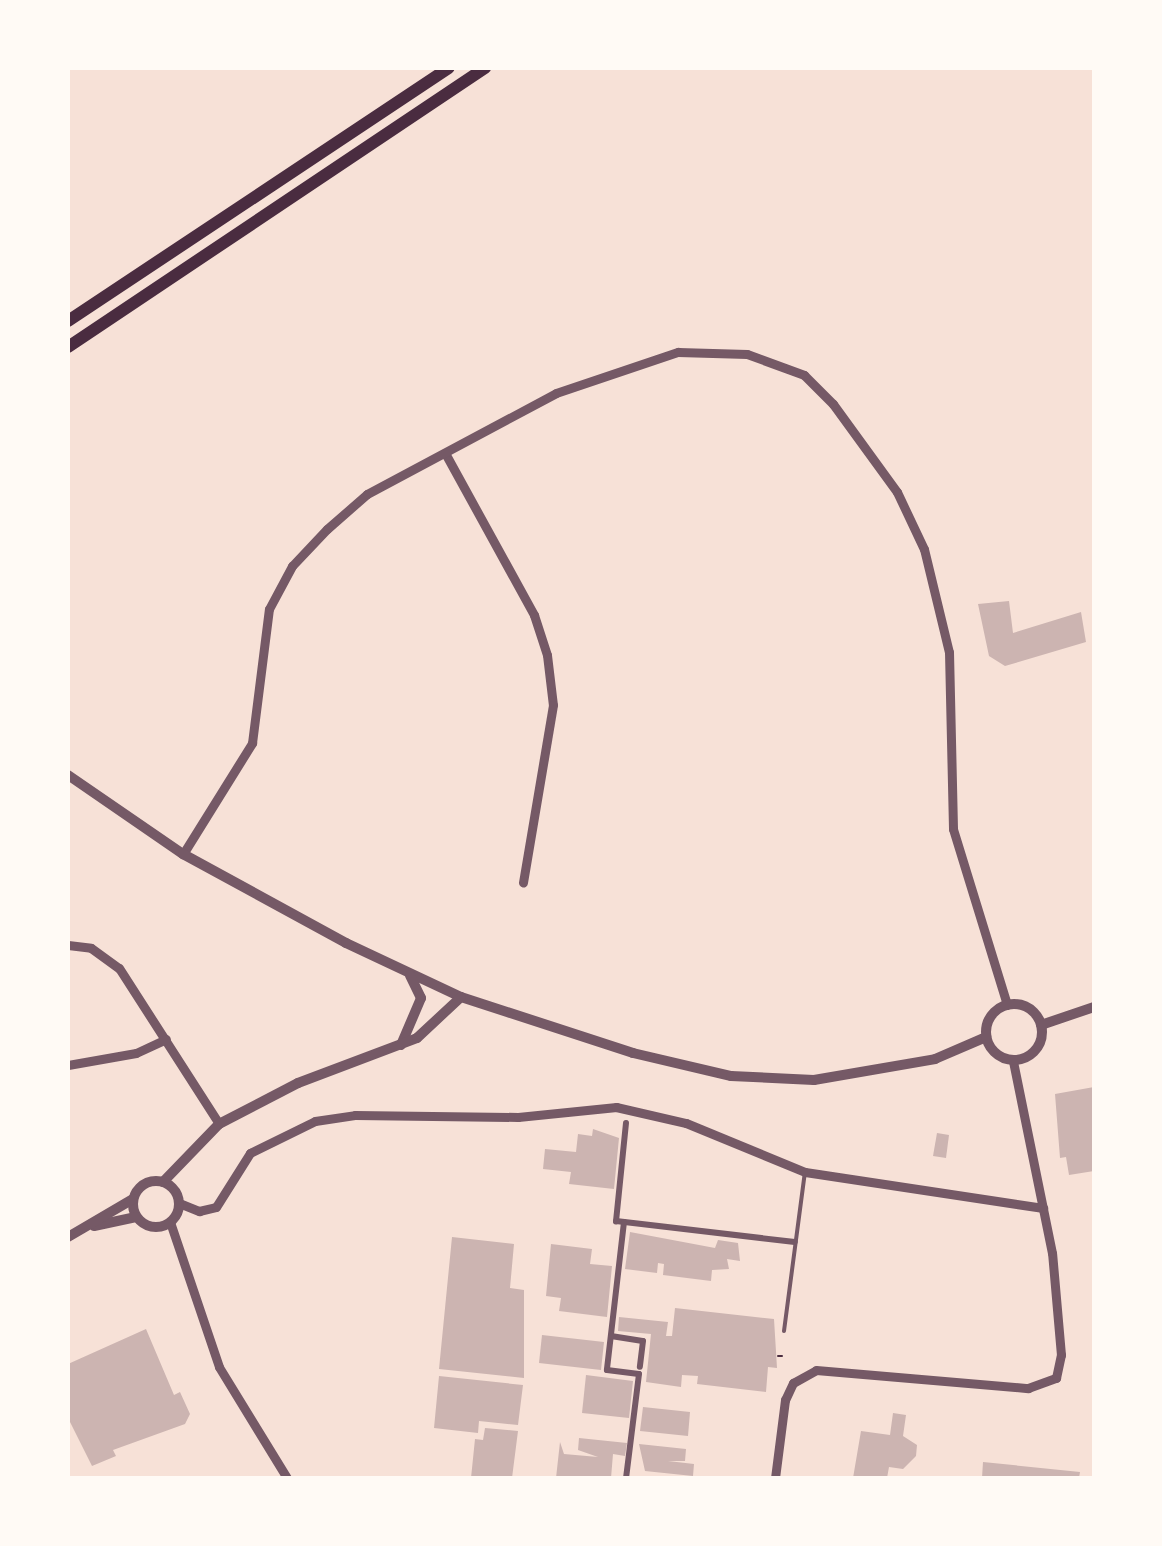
<!DOCTYPE html>
<style>
body{margin:0}
#map{position:relative;width:1162px;height:1546px;overflow:hidden;background:#f7e1d7;font-family:"Archivo Narrow",sans-serif}
div>[style]{position:absolute}
[style*='--x']{left:calc(var(--x)*1px);top:calc(var(--y)*1px);width:calc(var(--w)*1px);rotate:calc(var(--a)*1deg)}
.building>*{inset:0;background:#ccb4b1}
.path>*{height:2.5px;margin:-1.25px;padding:0 1.25px;transform-origin:1.25px;border-radius:1.25px;background:#4a2c40}
.service>*{height:4px;margin:-2px;padding:0 2px;transform-origin:2px;border-radius:2px;background:#755966}
.pedestrian>*{height:6px;margin:-3px;padding:0 3px;transform-origin:3px;border-radius:3px;background:#755966}
.minor>*{height:9px;margin:-4.5px;padding:0 4.5px;transform-origin:4.5px;border-radius:4.5px;background:#755966}
.tertiary>*{height:10px;margin:-5px;padding:0 5px;transform-origin:5px;border-radius:5px;background:#755966}
.tertiary>.ring{margin:-5px;padding:0;box-sizing:content-box;background:none;border:10px solid #755966;border-radius:50%}
.primary>*{height:12px;margin:-6px;padding:0 6px;transform-origin:6px;border-radius:6px;background:#4a2c40}
span{translate:-50% -50%;white-space:nowrap;text-align:center;line-height:1.15;-webkit-text-stroke:9px #fffaf5;paint-order:stroke}
.frame{position:absolute;inset:0;border:70px solid #fffaf5;pointer-events:none}
</style>
<div id="map">
<div class="building">
<i style="clip-path:polygon(1009px 601px,1013px 633px,1081px 612px,1086px 642px,1005px 666px,989px 656px,978px 604px)"></i>
<i style="clip-path:polygon(1094px 1087px,1094px 1171px,1069px 1175px,1066px 1157px,1060px 1158px,1055px 1094px)"></i>
<i style="clip-path:polygon(593px 1129px,619px 1138px,614px 1189px,569px 1184px,571px 1172px,543px 1169px,545px 1149px,576px 1152px,578px 1134px,592px 1136px)"></i>
<i style="clip-path:polygon(937px 1133px,949px 1135px,946px 1158px,933px 1156px)"></i>
<i style="clip-path:polygon(630px 1232px,715px 1248px,718px 1240px,738px 1243px,740px 1261px,727px 1259px,729px 1269px,712px 1270px,711px 1281px,663px 1275px,664px 1264px,658px 1263px,657px 1273px,625px 1269px)"></i>
<i style="clip-path:polygon(452px 1237px,514px 1244px,510px 1288px,524px 1290px,524px 1378px,439px 1369px)"></i>
<i style="clip-path:polygon(551px 1244px,592px 1249px,590px 1264px,612px 1266px,607px 1317px,559px 1311px,561px 1298px,546px 1296px)"></i>
<i style="clip-path:polygon(675px 1308px,774px 1319px,777px 1368px,768px 1367px,766px 1392px,697px 1384px,698px 1376px,682px 1375px,681px 1387px,646px 1382px,651px 1334px,618px 1331px,619px 1317px,668px 1322px,666px 1336px,672px 1336px)"></i>
<i style="clip-path:polygon(146px 1329px,174px 1395px,180px 1392px,190px 1414px,185px 1424px,113px 1450px,116px 1456px,92px 1466px,68px 1418px,68px 1364px)"></i>
<i style="clip-path:polygon(542px 1335px,604px 1342px,601px 1370px,539px 1363px)"></i>
<i style="clip-path:polygon(586px 1375px,633px 1381px,629px 1418px,582px 1413px)"></i>
<i style="clip-path:polygon(439px 1376px,523px 1385px,518px 1425px,479px 1421px,478px 1433px,434px 1428px)"></i>
<i style="clip-path:polygon(643px 1407px,690px 1412px,688px 1436px,640px 1431px)"></i>
<i style="clip-path:polygon(893px 1413px,906px 1415px,903px 1436px,917px 1445px,916px 1456px,903px 1469px,889px 1467px,887px 1478px,853px 1478px,861px 1431px,890px 1435px)"></i>
<i style="clip-path:polygon(485px 1428px,518px 1431px,512px 1478px,471px 1478px,475px 1439px,483px 1440px)"></i>
<i style="clip-path:polygon(579px 1438px,627px 1443px,625px 1456px,613px 1454px,611px 1478px,556px 1478px,560px 1442px,564px 1454px,598px 1457px,578px 1450px)"></i>
<i style="clip-path:polygon(639px 1444px,686px 1449px,685px 1461px,668px 1461px,694px 1464px,693px 1476px,645px 1471px)"></i>
<i style="clip-path:polygon(983px 1462px,1080px 1472px,1079px 1478px,982px 1478px)"></i>
</div>
<div class="path">
<i style="--x:778;--y:1356;--w:4;--a:0"></i>
</div>
<div class="service">
<i style="--x:784;--y:1331;--w:160;--a:-82.5"></i>
</div>
<div class="pedestrian">
<i style="--x:626;--y:1123;--w:99;--a:95.8"></i>
<i style="--x:616;--y:1221;--w:180;--a:6.7"></i>
<i style="--x:624;--y:1222;--w:149;--a:96.6"></i>
<i style="--x:607;--y:1370;--w:32;--a:7"></i>
<i style="--x:639;--y:1374;--w:105;--a:97.1"></i>
<i style="--x:611;--y:1336;--w:32;--a:9"></i>
<i style="--x:643;--y:1341;--w:26;--a:97"></i>
</div>
<div class="minor">
<i style="--x:445;--y:453;--w:185;--a:61.2"></i>
<i style="--x:534;--y:615;--w:42;--a:72"></i>
<i style="--x:547;--y:655;--w:50;--a:83.2"></i>
<i style="--x:553;--y:705;--w:180;--a:99.6"></i>
<i style="--x:183;--y:854;--w:131;--a:-58.1"></i>
<i style="--x:252;--y:743;--w:135;--a:-82.8"></i>
<i style="--x:269;--y:609;--w:49;--a:-61.9"></i>
<i style="--x:292;--y:566;--w:51;--a:-46.6"></i>
<i style="--x:327;--y:529;--w:53;--a:-41.2"></i>
<i style="--x:367;--y:494;--w:214;--a:-28.1"></i>
<i style="--x:556;--y:393;--w:129;--a:-18.6"></i>
<i style="--x:678;--y:352;--w:69;--a:1.7"></i>
<i style="--x:747;--y:354;--w:61;--a:20.2"></i>
<i style="--x:804;--y:375;--w:41;--a:45"></i>
<i style="--x:833;--y:404;--w:109;--a:54"></i>
<i style="--x:897;--y:492;--w:63;--a:64.7"></i>
<i style="--x:924;--y:549;--w:106;--a:76.4"></i>
<i style="--x:949;--y:652;--w:177;--a:88.7"></i>
<i style="--x:953;--y:829;--w:184;--a:72.9"></i>
<i style="--x:68;--y:945;--w:23;--a:7"></i>
<i style="--x:91;--y:948;--w:34;--a:36"></i>
<i style="--x:119;--y:968;--w:185;--a:57.3"></i>
<i style="--x:68;--y:1065;--w:69;--a:-10"></i>
<i style="--x:136;--y:1053;--w:33;--a:-25"></i>
<i style="--x:179;--y:1203;--w:22;--a:22"></i>
<i style="--x:199;--y:1211;--w:17;--a:-13"></i>
<i style="--x:216;--y:1207;--w:64;--a:-57.8"></i>
<i style="--x:250;--y:1153;--w:72;--a:-26.2"></i>
<i style="--x:315;--y:1121;--w:40;--a:-8.5"></i>
<i style="--x:355;--y:1115;--w:163;--a:0.7"></i>
<i style="--x:518;--y:1117;--w:99;--a:-5.8"></i>
<i style="--x:616;--y:1107;--w:72;--a:12.9"></i>
<i style="--x:686;--y:1123;--w:129;--a:22.4"></i>
<i style="--x:805;--y:1172;--w:241;--a:8.6"></i>
<i style="--x:170;--y:1222;--w:153;--a:71.3"></i>
<i style="--x:219;--y:1367;--w:130;--a:58.5"></i>
<i style="--x:775;--y:1478;--w:79;--a:-82.7"></i>
<i style="--x:785;--y:1400;--w:19;--a:-65"></i>
<i style="--x:793;--y:1383;--w:26;--a:-29"></i>
<i style="--x:816;--y:1370;--w:213;--a:4.9"></i>
<i style="--x:1028;--y:1388;--w:30;--a:-20"></i>
<i style="--x:1056;--y:1378;--w:24;--a:-78"></i>
<i style="--x:1061;--y:1355;--w:102;--a:-95"></i>
<i style="--x:1052;--y:1253;--w:196;--a:-101.5"></i>
</div>
<div class="tertiary">
<i style="--x:68;--y:775;--w:140;--a:34.5"></i>
<i style="--x:183;--y:854;--w:186;--a:28.6"></i>
<i style="--x:346;--y:943;--w:127;--a:25.2"></i>
<i style="--x:461;--y:997;--w:181;--a:18"></i>
<i style="--x:633;--y:1053;--w:101;--a:13.2"></i>
<i style="--x:731;--y:1076;--w:83;--a:2.8"></i>
<i style="--x:814;--y:1080;--w:123;--a:-9.8"></i>
<i style="--x:935;--y:1059;--w:56;--a:-23.3"></i>
<i class="ring" style="left:986px;top:1004px;width:46px;height:46px"></i>
<i style="--x:1041;--y:1025;--w:56;--a:-18.8"></i>
<i style="--x:401;--y:1045;--w:51;--a:-66.9"></i>
<i style="--x:421;--y:998;--w:25;--a:-116"></i>
<i class="ring" style="left:133px;top:1181px;width:36px;height:36px"></i>
<i style="--x:163;--y:1182;--w:81;--a:-46"></i>
<i style="--x:219;--y:1124;--w:89;--a:-27.4"></i>
<i style="--x:298;--y:1083;--w:127;--a:-20.7"></i>
<i style="--x:417;--y:1038;--w:60;--a:-43"></i>
<i style="--x:94;--y:1226;--w:43;--a:-12.1"></i>
<i style="--x:68;--y:1237;--w:75;--a:-30.3"></i>
</div>
<div class="primary">
<i style="--x:68;--y:321;--w:457;--a:-33.6"></i>
<i style="--x:68;--y:347;--w:502;--a:-33.79"></i>
</div>
<div class="frame"></div>
</div>
